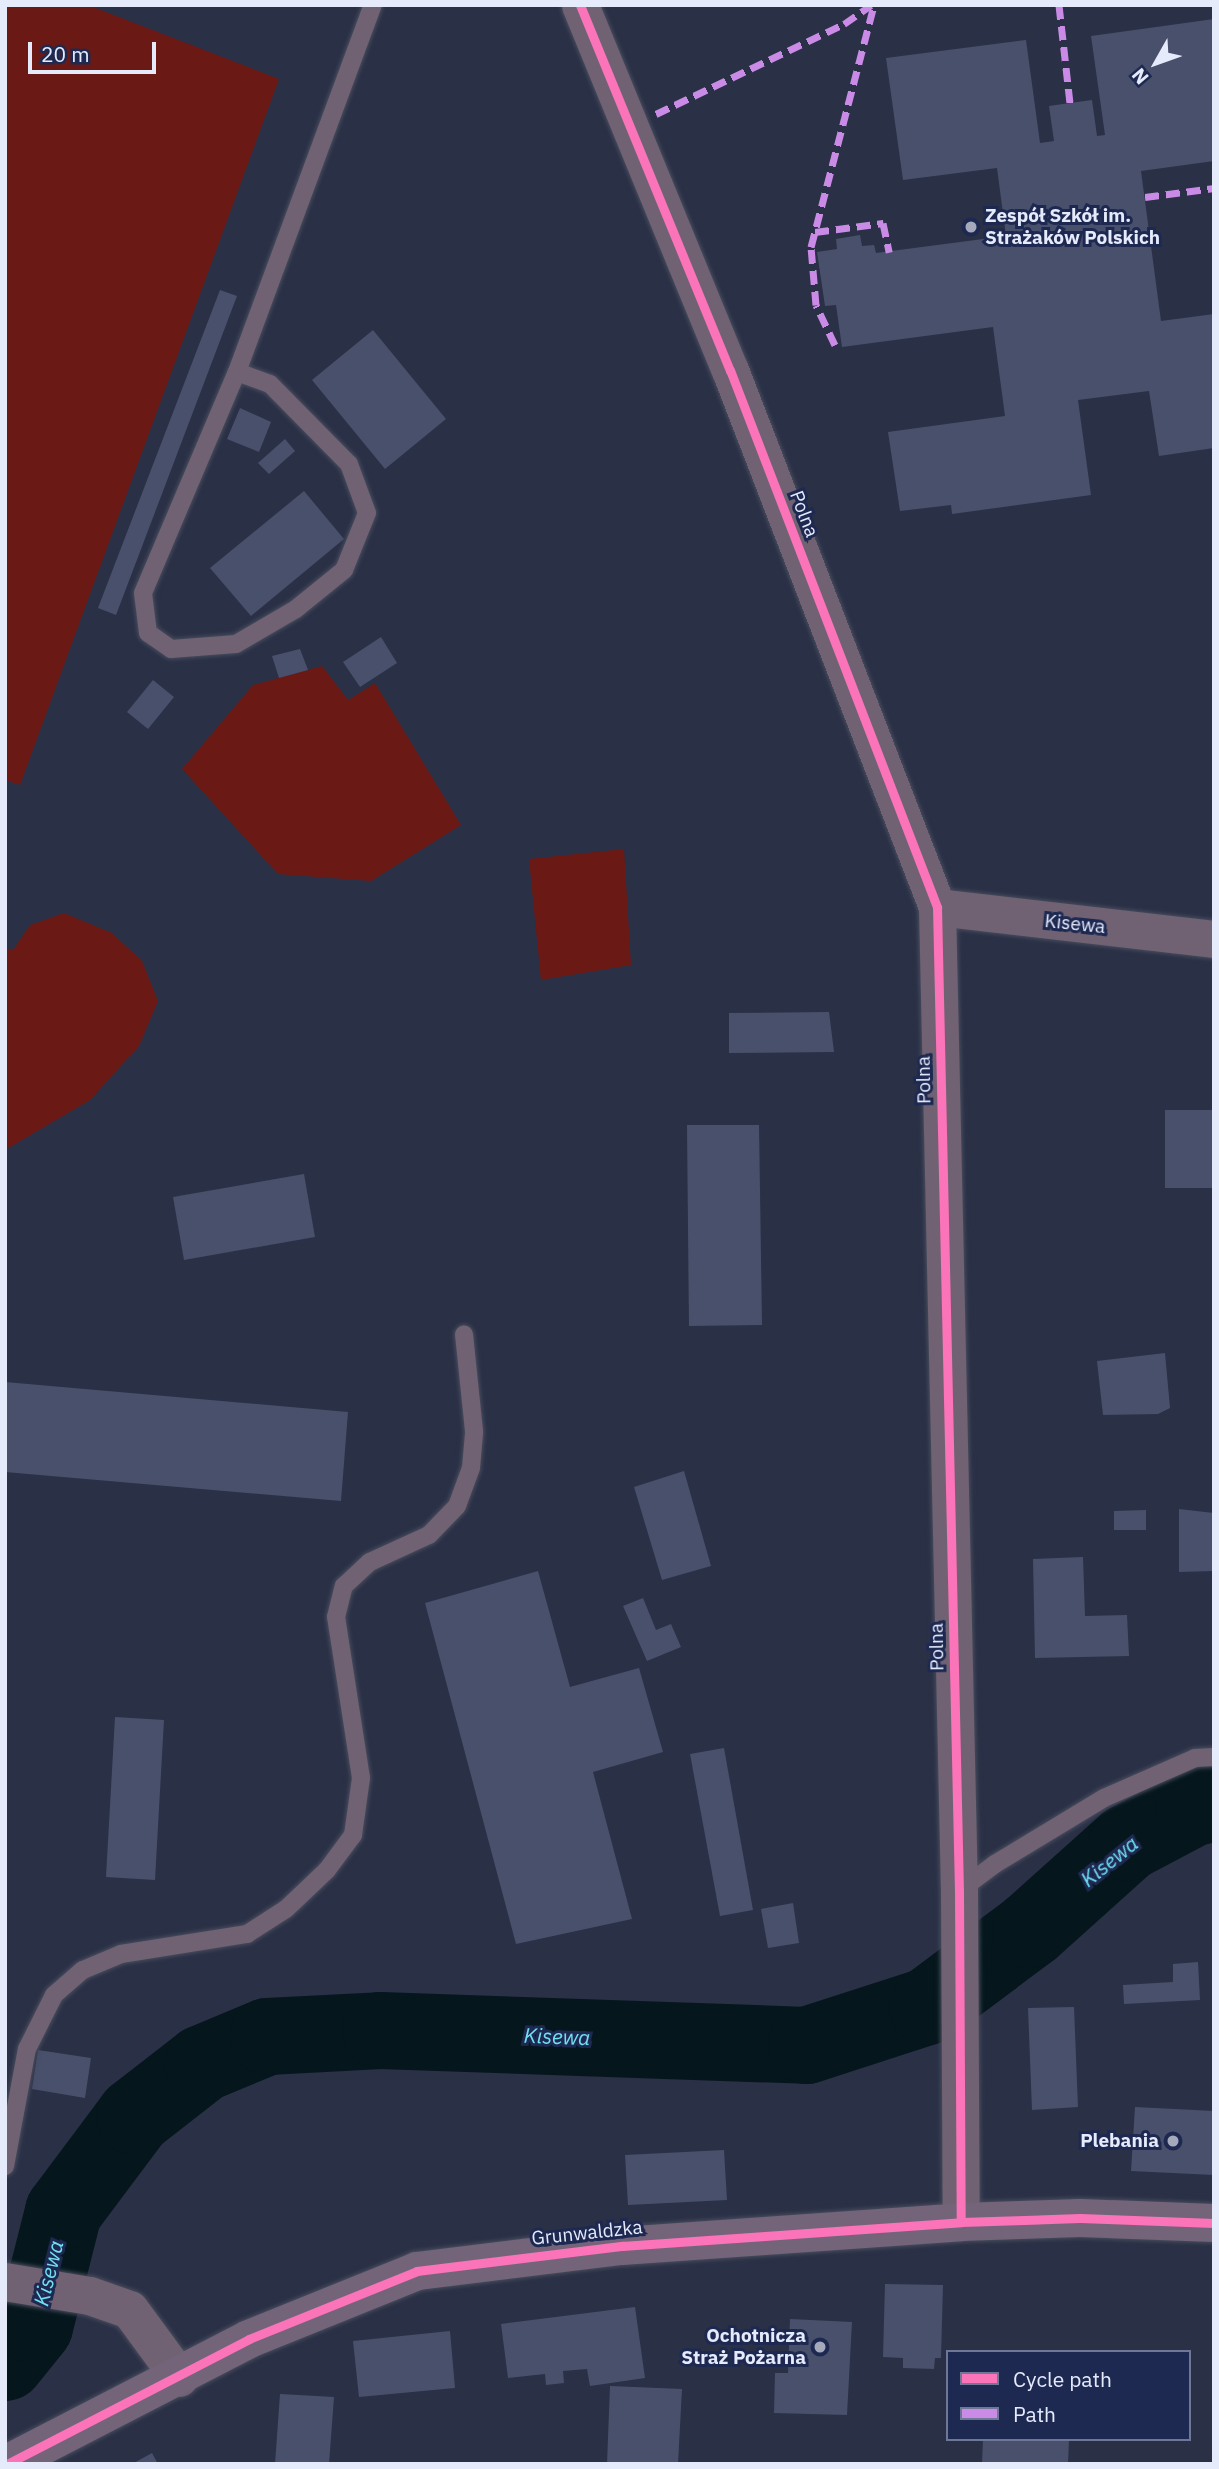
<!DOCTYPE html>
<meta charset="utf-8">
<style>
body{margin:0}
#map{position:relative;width:1219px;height:2469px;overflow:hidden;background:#2a3046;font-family:"IBM Plex Sans",sans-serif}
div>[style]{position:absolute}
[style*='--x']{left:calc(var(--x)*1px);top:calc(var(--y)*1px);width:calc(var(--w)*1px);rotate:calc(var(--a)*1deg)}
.green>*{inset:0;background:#6b1914}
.river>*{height:77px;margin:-38.5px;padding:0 38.5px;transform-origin:38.5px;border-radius:38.5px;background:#05171d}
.building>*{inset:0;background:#49506b}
.roads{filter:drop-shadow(0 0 2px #474c5d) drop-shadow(0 0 2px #474c5d)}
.service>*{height:18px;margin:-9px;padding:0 9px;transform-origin:9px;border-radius:9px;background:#706273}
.minor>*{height:37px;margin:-18.5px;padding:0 18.5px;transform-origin:18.5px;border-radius:18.5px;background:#706273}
.tertiary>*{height:38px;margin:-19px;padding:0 19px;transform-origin:19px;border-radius:19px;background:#706273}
.secondary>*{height:38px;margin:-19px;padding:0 19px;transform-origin:19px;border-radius:19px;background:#736479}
.quiet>*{height:7px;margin-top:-3.5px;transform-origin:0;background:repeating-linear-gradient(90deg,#ca8be6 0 14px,transparent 0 21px)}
.cycleway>*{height:9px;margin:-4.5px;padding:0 4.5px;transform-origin:4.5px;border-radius:4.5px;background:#fb73b8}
.dots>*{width:19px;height:19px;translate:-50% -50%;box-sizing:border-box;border:4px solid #1e2952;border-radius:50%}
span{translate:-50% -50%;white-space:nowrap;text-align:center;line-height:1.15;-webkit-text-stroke:6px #1e2952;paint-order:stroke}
.poi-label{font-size:19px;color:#e6ebfc;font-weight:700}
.left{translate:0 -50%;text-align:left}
.right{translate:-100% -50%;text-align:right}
.street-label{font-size:19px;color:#e6ebfc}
.water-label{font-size:21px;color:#71e0f3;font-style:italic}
.frame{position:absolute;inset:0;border:7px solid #e6ebfc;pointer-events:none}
.legend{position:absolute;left:946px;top:2350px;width:245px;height:91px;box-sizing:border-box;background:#1e2952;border:2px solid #6e7796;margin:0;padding:9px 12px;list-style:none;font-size:21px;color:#e6ebfc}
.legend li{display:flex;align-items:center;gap:14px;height:35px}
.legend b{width:35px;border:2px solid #6e7796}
.north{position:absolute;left:1121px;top:28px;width:70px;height:70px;-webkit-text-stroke:5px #1e2952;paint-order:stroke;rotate:230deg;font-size:19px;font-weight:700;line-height:28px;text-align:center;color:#e6ebfc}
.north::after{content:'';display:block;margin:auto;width:24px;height:32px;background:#e6ebfc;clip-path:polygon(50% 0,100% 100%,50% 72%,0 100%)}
.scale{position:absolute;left:28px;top:42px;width:128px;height:32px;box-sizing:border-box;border:4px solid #e6ebfc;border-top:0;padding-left:9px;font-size:21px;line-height:24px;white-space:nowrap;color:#e6ebfc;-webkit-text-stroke:5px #1e2952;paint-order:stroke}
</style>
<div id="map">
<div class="green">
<i style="clip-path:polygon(5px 5px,88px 5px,279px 79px,20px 785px,5px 780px)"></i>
<i style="clip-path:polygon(322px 666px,348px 700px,375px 683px,461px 825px,371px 881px,278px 874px,182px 769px,253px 685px)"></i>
<i style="clip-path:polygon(624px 849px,631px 965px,541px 980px,529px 859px)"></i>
<i style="clip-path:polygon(64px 913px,112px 933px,142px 961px,158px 1001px,139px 1046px,90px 1100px,5px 1150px,5px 948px,13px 950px,30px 925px)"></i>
</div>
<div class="river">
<i style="--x:5;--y:2362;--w:46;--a:-51.1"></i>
<i style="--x:34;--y:2326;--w:119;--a:-75.8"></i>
<i style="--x:63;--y:2211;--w:119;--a:-53.2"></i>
<i style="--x:134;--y:2116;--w:86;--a:-37.9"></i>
<i style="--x:202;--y:2063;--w:70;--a:-22.6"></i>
<i style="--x:267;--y:2036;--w:113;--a:-3"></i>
<i style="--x:380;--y:2030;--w:426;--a:2"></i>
<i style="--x:806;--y:2045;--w:127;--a:-17.9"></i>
<i style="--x:927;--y:2006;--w:129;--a:-36.8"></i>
<i style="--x:1030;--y:1929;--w:130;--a:-41.9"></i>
<i style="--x:1127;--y:1842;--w:75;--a:-27.9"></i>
<i style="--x:1193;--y:1807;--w:21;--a:-11"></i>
</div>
<div class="building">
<i style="clip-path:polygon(1214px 19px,1214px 161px,1141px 171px,1161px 321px,1214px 314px,1214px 448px,1159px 456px,1149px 391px,1078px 400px,1091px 495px,952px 514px,951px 505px,900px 511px,888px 432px,1005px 416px,993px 327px,842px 347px,836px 305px,825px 306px,817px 252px,837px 249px,836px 239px,860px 235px,862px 246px,874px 245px,876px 253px,1006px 236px,997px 168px,903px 180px,886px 58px,1026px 40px,1040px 143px,1054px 141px,1049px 106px,1070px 103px,1092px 100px,1097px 136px,1105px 135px,1091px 36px)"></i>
<i style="clip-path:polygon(220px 290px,237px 296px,116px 615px,98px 608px)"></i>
<i style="clip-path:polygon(373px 330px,446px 419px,385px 469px,312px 380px)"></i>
<i style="clip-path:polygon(240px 408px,271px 422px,259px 452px,227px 439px)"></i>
<i style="clip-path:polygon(285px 439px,295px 451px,269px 474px,258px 463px)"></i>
<i style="clip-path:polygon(304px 491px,344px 539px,251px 616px,210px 568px)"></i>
<i style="clip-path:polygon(381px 637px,397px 663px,360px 687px,343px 662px)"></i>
<i style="clip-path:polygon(300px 649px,308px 670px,279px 678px,272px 656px)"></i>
<i style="clip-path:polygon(153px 680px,174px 697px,148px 729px,127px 712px)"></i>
<i style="clip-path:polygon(829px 1012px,834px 1052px,729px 1053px,729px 1013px)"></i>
<i style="clip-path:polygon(1165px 1110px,1214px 1110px,1214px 1188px,1165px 1188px)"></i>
<i style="clip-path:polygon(687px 1125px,759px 1125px,762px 1325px,689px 1326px)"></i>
<i style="clip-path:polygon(304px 1174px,315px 1237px,184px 1260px,173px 1197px)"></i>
<i style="clip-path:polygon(1165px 1353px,1170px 1408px,1158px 1414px,1103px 1415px,1097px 1361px)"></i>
<i style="clip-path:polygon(5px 1382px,348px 1412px,341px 1501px,5px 1472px)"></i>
<i style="clip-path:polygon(684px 1471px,711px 1566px,662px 1580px,634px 1487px)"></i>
<i style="clip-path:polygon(1179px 1509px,1214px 1513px,1214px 1571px,1179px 1572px)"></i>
<i style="clip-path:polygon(1146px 1510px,1146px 1530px,1114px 1530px,1114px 1511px)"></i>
<i style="clip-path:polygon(1083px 1557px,1085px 1616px,1127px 1615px,1129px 1656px,1035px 1658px,1033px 1559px)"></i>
<i style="clip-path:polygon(538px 1571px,570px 1687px,639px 1668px,663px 1752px,593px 1772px,632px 1919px,516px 1944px,425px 1603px)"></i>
<i style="clip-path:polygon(643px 1598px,656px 1630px,671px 1624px,681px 1647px,647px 1661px,623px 1606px)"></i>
<i style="clip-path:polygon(115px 1717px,164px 1720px,155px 1880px,106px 1877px)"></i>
<i style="clip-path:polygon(724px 1748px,753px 1910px,720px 1916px,690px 1754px)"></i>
<i style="clip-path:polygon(793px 1903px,799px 1943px,768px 1948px,761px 1909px)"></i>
<i style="clip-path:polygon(1198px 1962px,1200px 2000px,1124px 2004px,1123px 1985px,1173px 1982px,1173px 1964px)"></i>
<i style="clip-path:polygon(1074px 2007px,1078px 2107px,1032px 2110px,1028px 2008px)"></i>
<i style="clip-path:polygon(38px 2050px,91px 2058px,85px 2098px,32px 2089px)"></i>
<i style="clip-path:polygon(1135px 2107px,1214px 2111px,1214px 2175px,1131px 2171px)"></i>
<i style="clip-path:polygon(724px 2150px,727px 2200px,628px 2205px,625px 2155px)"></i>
<i style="clip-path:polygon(885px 2284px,943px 2285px,941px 2358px,935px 2358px,934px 2369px,903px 2368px,903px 2358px,883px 2357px)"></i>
<i style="clip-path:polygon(635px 2307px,645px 2378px,590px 2386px,587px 2369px,563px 2371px,564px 2383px,546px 2385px,545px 2374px,508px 2378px,501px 2324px)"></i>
<i style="clip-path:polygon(790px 2319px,852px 2322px,847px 2415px,774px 2413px,775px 2373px,788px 2373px)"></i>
<i style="clip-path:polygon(450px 2331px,455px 2388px,359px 2397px,353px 2341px)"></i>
<i style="clip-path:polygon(610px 2386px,682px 2389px,678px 2464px,607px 2464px)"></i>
<i style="clip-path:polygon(280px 2394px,334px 2397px,329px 2464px,275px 2464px)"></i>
<i style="clip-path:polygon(983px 2439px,1069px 2439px,1068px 2464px,982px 2464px)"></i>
<i style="clip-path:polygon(152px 2453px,158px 2464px,132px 2464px)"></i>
</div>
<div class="roads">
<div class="service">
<i style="--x:237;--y:372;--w:35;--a:20"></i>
<i style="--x:270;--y:384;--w:112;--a:45.4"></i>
<i style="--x:349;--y:464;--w:52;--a:69.8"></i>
<i style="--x:367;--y:513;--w:61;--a:112"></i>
<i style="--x:344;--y:570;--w:62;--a:140.9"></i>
<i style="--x:296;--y:609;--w:69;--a:149.7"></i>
<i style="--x:236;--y:644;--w:65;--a:175.6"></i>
<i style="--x:171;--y:649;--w:28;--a:-145"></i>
<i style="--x:148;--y:633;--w:40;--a:-97.1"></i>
<i style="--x:143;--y:593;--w:240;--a:-67"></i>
<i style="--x:237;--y:372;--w:391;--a:-69.7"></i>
<i style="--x:959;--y:1891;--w:45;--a:-36.9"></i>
<i style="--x:995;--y:1864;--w:127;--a:-31.2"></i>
<i style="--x:1104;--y:1798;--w:99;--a:-23.7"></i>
<i style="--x:1195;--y:1758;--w:19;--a:-3"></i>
<i style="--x:5;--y:2166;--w:119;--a:-79.4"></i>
<i style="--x:27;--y:2049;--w:60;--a:-63.4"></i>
<i style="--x:54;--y:1995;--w:38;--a:-41"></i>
<i style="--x:83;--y:1970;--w:41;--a:-22.8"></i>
<i style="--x:121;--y:1954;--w:128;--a:-9"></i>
<i style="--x:247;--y:1934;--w:46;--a:-32.7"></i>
<i style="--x:286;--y:1909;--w:57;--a:-43.6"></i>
<i style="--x:327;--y:1870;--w:44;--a:-53.4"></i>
<i style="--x:353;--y:1835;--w:58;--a:-82"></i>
<i style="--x:361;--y:1778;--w:163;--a:-98.8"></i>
<i style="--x:336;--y:1617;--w:32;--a:-76"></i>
<i style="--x:344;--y:1586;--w:35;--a:-43"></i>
<i style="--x:370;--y:1562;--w:65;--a:-24.6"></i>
<i style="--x:429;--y:1535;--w:40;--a:-46"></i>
<i style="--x:457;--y:1506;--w:40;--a:-69.8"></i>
<i style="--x:471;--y:1468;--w:37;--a:-85"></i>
<i style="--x:474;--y:1431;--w:97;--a:-95.9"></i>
</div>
<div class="minor">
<i style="--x:580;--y:5;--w:395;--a:67.7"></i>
<i style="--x:730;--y:370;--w:576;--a:68.92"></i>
<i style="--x:937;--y:907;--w:984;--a:88.72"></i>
<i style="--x:959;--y:1891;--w:331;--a:89.7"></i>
<i style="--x:937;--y:907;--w:279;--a:6.6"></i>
</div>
<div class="tertiary">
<i style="--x:5;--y:2282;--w:86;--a:9.4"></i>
<i style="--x:90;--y:2296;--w:42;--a:19.3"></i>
<i style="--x:130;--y:2310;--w:84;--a:53.7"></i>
</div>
<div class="secondary">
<i style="--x:7;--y:2464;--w:272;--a:-27.3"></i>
<i style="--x:249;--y:2339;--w:181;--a:-22"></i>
<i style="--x:417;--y:2271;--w:207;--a:-7"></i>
<i style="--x:622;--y:2246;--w:340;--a:-4"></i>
<i style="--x:961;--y:2222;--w:119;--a:-1.9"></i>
<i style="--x:1080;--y:2218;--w:134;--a:2.1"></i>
</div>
</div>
<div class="quiet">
<i style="--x:1059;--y:5;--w:99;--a:83.6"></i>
<i style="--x:656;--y:114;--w:208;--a:-25.6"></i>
<i style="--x:844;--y:24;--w:33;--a:-35"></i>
<i style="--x:1145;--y:197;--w:70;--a:-7.4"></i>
<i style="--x:815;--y:232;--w:69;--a:-7.5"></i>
<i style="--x:883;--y:223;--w:30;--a:78"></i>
<i style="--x:835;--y:345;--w:44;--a:-115.4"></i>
<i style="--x:816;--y:305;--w:58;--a:-94.9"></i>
<i style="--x:811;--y:247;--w:250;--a:-75.4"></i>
</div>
<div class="cycleway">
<i style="--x:580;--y:5;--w:395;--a:67.7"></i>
<i style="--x:730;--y:370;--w:576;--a:68.92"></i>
<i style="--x:937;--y:907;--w:984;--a:88.72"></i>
<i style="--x:959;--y:1891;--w:331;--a:89.7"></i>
<i style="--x:7;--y:2464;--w:272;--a:-27.3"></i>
<i style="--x:249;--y:2339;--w:181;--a:-22"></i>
<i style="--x:417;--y:2271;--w:207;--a:-7"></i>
<i style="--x:622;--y:2246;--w:340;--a:-4"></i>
<i style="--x:961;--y:2222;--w:119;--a:-1.9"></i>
<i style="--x:1080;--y:2218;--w:134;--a:2.1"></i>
</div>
<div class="dots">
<i style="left:971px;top:227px;background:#a4aabc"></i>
<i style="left:1173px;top:2141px;background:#a4aabc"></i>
<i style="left:820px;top:2347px;background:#a4aabc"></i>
</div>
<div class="poi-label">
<span class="left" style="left:985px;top:227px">Zespół Szkół im.<br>Strażaków Polskich</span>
<span class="right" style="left:1159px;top:2141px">Plebania</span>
<span class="right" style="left:806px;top:2347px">Ochotnicza<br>Straż Pożarna</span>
</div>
<div class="street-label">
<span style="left:804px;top:514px;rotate:69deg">Polna</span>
<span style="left:1075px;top:924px;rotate:6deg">Kisewa</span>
<span style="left:924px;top:1080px;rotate:-91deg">Polna</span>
<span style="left:937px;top:1647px;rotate:-91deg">Polna</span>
<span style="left:587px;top:2233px;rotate:-6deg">Grunwaldzka</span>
</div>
<div class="water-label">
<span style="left:1109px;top:1861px;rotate:-39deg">Kisewa</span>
<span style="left:557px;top:2036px;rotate:2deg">Kisewa</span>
<span style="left:48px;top:2273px;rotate:-76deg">Kisewa</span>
</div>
<div class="frame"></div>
<ul class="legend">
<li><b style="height:9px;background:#fb73b8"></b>Cycle path</li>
<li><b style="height:9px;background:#ca8be6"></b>Path</li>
</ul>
<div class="north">N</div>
<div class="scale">20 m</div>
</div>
